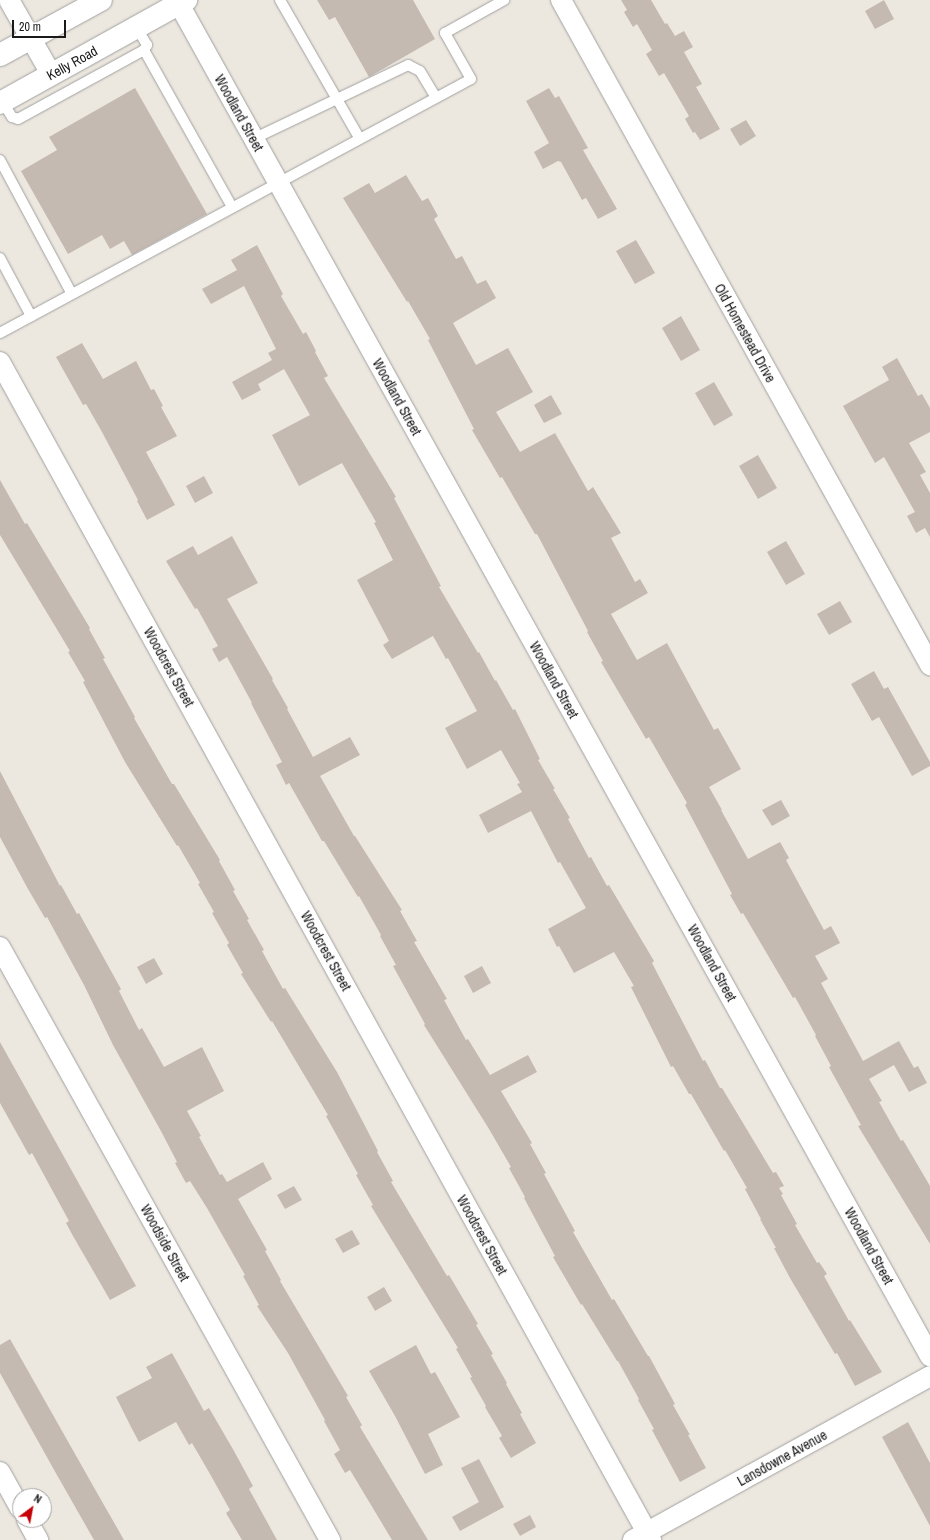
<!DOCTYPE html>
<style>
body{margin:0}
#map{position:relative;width:930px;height:1540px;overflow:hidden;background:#ede8df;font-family:"Archivo Narrow",sans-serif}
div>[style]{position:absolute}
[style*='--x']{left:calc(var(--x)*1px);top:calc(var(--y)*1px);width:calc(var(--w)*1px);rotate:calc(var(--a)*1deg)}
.building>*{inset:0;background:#c4bab2}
.roads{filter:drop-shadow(0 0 1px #a1a1a1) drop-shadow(0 0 1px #a1a1a1)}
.service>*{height:10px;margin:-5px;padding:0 5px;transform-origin:5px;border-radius:5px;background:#fff}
.minor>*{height:20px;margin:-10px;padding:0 10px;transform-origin:10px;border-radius:10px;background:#fff}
.tertiary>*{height:22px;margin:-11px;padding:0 11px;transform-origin:11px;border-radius:11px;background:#fff}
span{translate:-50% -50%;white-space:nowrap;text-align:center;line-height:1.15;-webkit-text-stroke:3.5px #fff;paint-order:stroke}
.street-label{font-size:14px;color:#1a1a1a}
.north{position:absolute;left:12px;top:1488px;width:40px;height:40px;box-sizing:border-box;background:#fff;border:1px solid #a3a3a3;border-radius:50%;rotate:32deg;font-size:11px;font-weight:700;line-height:16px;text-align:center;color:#1a1a1a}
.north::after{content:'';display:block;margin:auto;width:14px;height:18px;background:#c50006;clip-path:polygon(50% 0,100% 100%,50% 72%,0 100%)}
.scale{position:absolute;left:12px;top:20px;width:54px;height:18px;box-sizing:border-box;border:2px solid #1a1a1a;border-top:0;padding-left:5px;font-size:12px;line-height:14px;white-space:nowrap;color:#1a1a1a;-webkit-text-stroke:3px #fff;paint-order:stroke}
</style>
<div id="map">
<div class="building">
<i style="clip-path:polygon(317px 0,413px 0,435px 39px,369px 77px,335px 17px,329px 20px)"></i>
<i style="clip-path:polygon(621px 0,651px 0,665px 24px,667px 23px,675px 36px,684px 31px,693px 47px,684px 52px,702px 84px,696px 87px,720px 129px,700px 140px,695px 132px,693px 133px,685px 119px,689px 116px,664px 73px,659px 76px,646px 54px,652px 50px,637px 24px,633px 27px,624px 12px,627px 10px)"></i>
<i style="clip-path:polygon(884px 0,894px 19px,875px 29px,865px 11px)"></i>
<i style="clip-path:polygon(135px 88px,207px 214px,132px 255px,124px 241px,110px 249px,102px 235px,68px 254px,21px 171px,57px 150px,49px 137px)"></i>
<i style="clip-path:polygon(549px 88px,555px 98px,559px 96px,588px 148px,583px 150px,617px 209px,598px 219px,586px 198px,582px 200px,561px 162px,558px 161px,543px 169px,534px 152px,549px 143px,526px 101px)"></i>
<i style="clip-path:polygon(746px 120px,756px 136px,740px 146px,730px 129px)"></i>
<i style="clip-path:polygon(406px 175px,422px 201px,428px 198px,438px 216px,434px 219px,456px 259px,462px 256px,477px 284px,486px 280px,496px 298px,453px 323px,476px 365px,508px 348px,533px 392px,496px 412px,520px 452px,555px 433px,588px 491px,593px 487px,621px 533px,611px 538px,635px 582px,640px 579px,648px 593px,611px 614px,637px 660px,667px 643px,714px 730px,718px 728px,741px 769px,709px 787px,722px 810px,721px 810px,748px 859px,780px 842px,789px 858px,786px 860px,824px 930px,831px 926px,840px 943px,815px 956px,828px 979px,821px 983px,863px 1061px,899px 1041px,914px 1068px,918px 1066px,927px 1083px,909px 1092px,894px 1065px,869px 1079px,882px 1101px,879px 1102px,901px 1141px,903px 1140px,930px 1186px,930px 1244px,858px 1126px,861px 1125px,829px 1067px,831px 1066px,815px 1036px,816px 1035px,795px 997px,793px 998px,743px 913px,741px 914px,730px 895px,732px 894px,685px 805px,687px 803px,649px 737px,646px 739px,601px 662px,603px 661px,587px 632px,588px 631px,537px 534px,535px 534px,502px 477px,500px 478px,472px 430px,474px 429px,428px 340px,430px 339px,408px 301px,407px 302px,343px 198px,369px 183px,375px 193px)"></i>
<i style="clip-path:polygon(636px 240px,655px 273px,635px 284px,616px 251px)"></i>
<i style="clip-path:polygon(257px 245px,283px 294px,281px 296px,303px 334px,306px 332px,316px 351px,315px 352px,328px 376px,324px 378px,396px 497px,394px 498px,441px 586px,439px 587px,478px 653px,479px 652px,495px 681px,496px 680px,513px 710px,515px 709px,540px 759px,538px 760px,555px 789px,553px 789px,570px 818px,568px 819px,589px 858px,591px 857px,607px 886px,609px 885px,654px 961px,652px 963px,703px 1061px,705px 1060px,720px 1088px,722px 1088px,773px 1173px,776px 1172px,784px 1186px,779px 1188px,783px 1194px,781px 1195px,797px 1224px,795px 1225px,817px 1263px,819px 1262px,827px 1274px,824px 1276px,849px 1321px,850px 1320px,882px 1372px,855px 1386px,837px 1353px,835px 1354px,790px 1278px,774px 1248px,776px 1248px,760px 1219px,761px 1219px,745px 1189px,747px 1188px,725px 1150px,724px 1151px,691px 1094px,689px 1094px,673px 1066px,671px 1067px,631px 987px,634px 986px,614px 952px,574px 973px,559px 946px,557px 947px,548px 929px,586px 908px,560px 862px,558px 863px,531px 811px,488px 833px,479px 815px,522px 792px,517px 784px,520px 783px,501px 750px,467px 769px,445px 728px,477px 711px,448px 658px,446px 659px,433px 636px,392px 659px,383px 645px,389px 641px,357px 580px,393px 560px,374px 523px,376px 522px,342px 463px,299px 486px,272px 435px,310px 415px,284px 369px,258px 384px,261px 390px,242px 400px,232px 382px,272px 360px,268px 353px,276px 349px,244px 286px,211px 304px,202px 289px,237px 270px,231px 260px)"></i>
<i style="clip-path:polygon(681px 316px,700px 350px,681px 361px,662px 328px)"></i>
<i style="clip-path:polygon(82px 343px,103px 379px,136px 361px,151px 390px,154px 389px,163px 406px,161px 407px,177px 436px,146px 452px,175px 505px,147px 520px,137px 501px,138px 500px,102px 432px,86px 404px,83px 405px,56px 357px)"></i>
<i style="clip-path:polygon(897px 358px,918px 396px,922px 394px,930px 408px,930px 432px,909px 443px,926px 472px,920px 475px,930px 493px,930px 537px,925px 528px,916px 533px,907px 516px,915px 512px,884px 457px,875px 463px,843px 406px,889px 380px,882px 367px)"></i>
<i style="clip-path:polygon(714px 382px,733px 415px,714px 426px,695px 393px)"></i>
<i style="clip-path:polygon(551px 395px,562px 414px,544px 423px,534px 405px)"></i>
<i style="clip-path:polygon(758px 455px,777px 488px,758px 499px,739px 466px)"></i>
<i style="clip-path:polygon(204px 476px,213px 493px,195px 503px,186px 486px)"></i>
<i style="clip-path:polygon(0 480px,25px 524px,27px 523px,90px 628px,89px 629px,105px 658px,103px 659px,135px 717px,134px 718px,172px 784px,174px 784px,220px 860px,219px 861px,235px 890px,233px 891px,249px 919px,247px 920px,264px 950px,262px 951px,283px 989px,285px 988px,337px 1072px,378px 1151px,377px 1152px,393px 1181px,391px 1182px,447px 1276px,449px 1275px,478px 1324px,476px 1325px,493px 1354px,491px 1355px,507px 1383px,506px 1384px,522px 1413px,520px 1414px,536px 1443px,511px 1458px,499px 1438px,502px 1436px,485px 1407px,486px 1406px,470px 1378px,472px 1377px,456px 1349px,458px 1348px,371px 1206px,373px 1205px,356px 1175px,358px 1174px,326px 1116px,328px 1115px,272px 1021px,271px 1022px,241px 974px,243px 973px,227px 945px,229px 943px,212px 913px,214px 912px,198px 884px,200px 883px,178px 845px,177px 846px,125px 762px,83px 682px,85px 681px,68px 652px,70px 651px,0 535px)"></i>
<i style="clip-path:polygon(232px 536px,258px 583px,227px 599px,273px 679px,272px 680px,288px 708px,287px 709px,313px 757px,350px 737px,360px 755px,320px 776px,354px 836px,355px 836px,402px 910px,400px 911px,417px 941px,414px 942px,447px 999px,444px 1000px,466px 1040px,468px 1039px,490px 1075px,528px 1055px,537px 1072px,501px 1091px,532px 1143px,530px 1144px,546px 1173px,544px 1174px,575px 1231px,573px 1232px,612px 1300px,614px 1299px,648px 1356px,649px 1356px,675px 1404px,673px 1405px,690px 1435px,688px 1435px,706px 1468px,680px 1482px,652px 1430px,654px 1429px,638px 1400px,639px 1399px,618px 1361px,617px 1361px,582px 1304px,581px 1305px,553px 1257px,555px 1256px,524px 1198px,525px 1197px,509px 1168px,511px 1167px,489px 1129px,424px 1025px,425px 1024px,393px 966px,396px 965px,380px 936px,381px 935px,359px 896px,358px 897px,324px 841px,322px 841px,289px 783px,286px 785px,276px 765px,282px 762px,251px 703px,252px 703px,227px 657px,219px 662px,212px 649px,218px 646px,197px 608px,195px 609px,166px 561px,193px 546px,198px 555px)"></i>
<i style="clip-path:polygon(786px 541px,805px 574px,786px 585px,767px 552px)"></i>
<i style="clip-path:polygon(840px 601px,852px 622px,829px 635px,817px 614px)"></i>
<i style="clip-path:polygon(874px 671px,884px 689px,888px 687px,930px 762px,930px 766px,912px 776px,879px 717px,872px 721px,851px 684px)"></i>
<i style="clip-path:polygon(0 771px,60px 886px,61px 885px,77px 914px,79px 913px,121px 989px,119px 991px,139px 1030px,142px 1028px,164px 1067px,202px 1047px,224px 1091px,187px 1111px,201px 1136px,199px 1137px,220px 1175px,222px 1174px,227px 1182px,263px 1162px,272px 1179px,238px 1199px,267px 1250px,265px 1251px,281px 1280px,280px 1281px,348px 1396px,346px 1397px,362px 1425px,360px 1427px,428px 1540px,392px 1540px,350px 1470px,345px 1473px,334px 1454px,340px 1450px,324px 1421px,325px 1420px,288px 1353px,257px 1306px,259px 1305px,243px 1276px,245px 1275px,207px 1208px,190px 1181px,186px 1183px,175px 1163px,177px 1162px,162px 1133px,113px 1045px,84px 985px,47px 917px,45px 918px,28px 889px,0 837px)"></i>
<i style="clip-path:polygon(781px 800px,790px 816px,772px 826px,762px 810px)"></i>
<i style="clip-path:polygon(154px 958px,163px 974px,146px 984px,137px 967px)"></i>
<i style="clip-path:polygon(482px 966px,491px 983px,473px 993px,464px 976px)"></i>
<i style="clip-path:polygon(0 1042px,136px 1286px,110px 1300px,73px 1236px,66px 1223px,69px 1221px,32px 1153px,29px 1155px,0 1103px)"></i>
<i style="clip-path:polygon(294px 1186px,302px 1200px,285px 1209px,277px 1195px)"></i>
<i style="clip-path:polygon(352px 1230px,360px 1244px,343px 1253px,335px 1239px)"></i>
<i style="clip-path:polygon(384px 1287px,392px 1301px,375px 1311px,367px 1297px)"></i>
<i style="clip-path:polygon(10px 1339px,96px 1491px,124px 1540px,94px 1540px,53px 1468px,0 1373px,0 1345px)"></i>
<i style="clip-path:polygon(416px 1345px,431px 1374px,435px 1372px,460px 1417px,428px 1434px,443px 1465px,425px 1474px,395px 1416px,369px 1371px)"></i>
<i style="clip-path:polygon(172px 1353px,204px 1411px,209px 1408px,234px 1451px,253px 1486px,249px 1489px,277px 1540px,242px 1540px,226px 1513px,230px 1510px,210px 1474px,192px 1443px,189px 1445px,176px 1422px,139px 1442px,131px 1427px,116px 1397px,152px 1378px,146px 1367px)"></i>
<i style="clip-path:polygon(908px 1422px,930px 1463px,930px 1526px,882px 1437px)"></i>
<i style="clip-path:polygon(479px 1459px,504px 1507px,460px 1531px,452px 1517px,479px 1502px,461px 1468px)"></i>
<i style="clip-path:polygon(530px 1515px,536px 1527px,520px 1536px,513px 1524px)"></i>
</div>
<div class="roads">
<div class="service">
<i style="--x:280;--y:0;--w:160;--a:60.1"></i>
<i style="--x:144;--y:50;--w:180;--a:60.7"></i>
<i style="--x:2;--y:101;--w:19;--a:58"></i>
<i style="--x:12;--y:117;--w:6;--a:18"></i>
<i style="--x:18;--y:119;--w:144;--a:-28.7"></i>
<i style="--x:144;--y:50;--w:6;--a:-59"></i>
<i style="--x:147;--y:45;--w:21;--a:-121"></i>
<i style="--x:253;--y:139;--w:172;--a:-25.5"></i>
<i style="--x:408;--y:65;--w:13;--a:27"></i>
<i style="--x:420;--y:71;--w:31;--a:59"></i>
<i style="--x:0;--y:160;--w:152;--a:61.8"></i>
<i style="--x:0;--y:258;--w:66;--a:61.9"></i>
<i style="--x:0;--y:333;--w:535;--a:-28.34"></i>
<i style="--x:471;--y:79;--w:53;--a:-119.5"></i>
<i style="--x:445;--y:33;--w:68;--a:-29.2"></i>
</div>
<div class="minor">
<i style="--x:9;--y:0;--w:85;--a:60.4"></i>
<i style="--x:561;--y:0;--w:761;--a:60.97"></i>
<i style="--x:179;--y:4;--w:1547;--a:60.95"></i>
<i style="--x:0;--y:362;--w:1346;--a:61.07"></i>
<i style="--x:0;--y:947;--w:679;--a:60.9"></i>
<i style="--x:0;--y:1472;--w:41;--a:60.9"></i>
<i style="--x:27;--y:1520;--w:23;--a:61"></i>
<i style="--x:633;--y:1540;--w:339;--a:-28.9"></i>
</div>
<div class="tertiary">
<i style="--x:0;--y:55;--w:115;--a:-28.6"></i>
<i style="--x:0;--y:103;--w:213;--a:-29"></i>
</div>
</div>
<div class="street-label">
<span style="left:72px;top:63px;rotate:-29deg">Kelly Road</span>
<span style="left:239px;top:113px;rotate:61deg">Woodland Street</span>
<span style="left:745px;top:333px;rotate:61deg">Old Homestead Drive</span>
<span style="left:397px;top:397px;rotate:61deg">Woodland Street</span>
<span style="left:169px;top:667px;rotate:61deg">Woodcrest Street</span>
<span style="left:554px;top:680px;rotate:61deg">Woodland Street</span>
<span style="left:326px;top:951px;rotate:61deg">Woodcrest Street</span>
<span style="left:712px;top:963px;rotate:61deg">Woodland Street</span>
<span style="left:482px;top:1235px;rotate:61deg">Woodcrest Street</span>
<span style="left:165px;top:1243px;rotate:61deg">Woodside Street</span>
<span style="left:869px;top:1246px;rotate:61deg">Woodland Street</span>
<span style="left:782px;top:1458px;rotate:-29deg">Lansdowne Avenue</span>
</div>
<div class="north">N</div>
<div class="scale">20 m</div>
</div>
